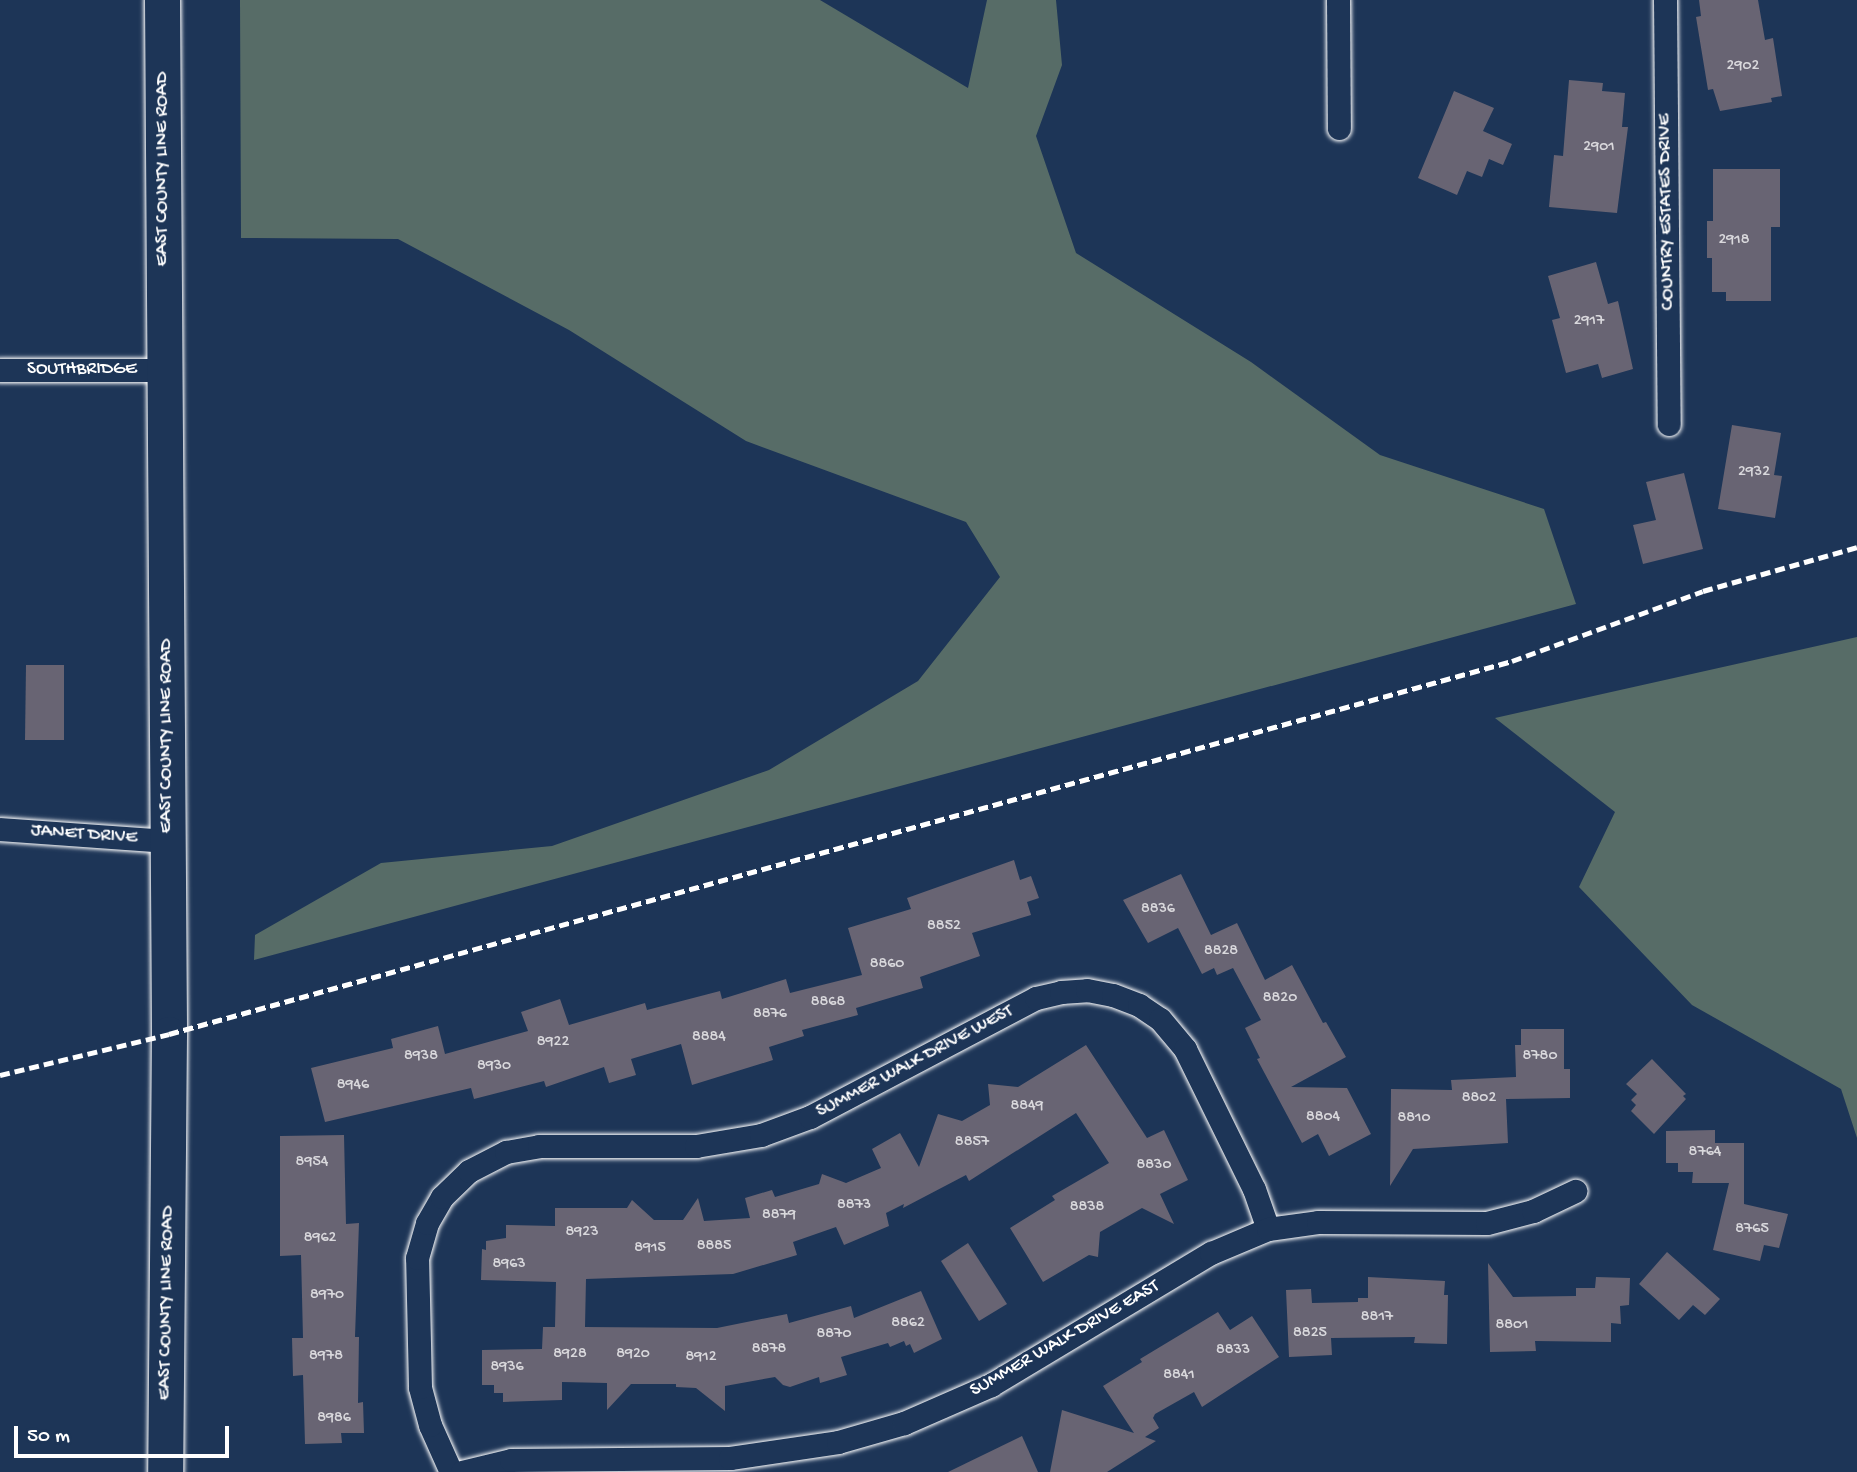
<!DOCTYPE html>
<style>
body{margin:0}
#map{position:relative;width:1857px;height:1472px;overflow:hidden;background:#1d3557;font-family:"Gochi Hand",sans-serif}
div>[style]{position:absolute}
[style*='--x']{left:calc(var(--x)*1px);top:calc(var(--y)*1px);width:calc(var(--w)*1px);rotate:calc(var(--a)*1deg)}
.green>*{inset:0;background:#576c67}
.building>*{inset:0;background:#686473}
.roads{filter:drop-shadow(0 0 2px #fff) drop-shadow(0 0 2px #fff)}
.minor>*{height:23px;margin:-11.5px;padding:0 11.5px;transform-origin:11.5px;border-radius:11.5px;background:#1d3557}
.primary>*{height:35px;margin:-17.5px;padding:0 17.5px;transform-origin:17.5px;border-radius:17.5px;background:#1d3557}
.rail>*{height:5px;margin-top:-2.5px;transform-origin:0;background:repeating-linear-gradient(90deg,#fff 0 10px,transparent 0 15px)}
span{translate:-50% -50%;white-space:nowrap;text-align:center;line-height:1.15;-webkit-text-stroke:5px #1d3557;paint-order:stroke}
.number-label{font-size:16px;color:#d9d8dc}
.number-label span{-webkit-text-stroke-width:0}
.street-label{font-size:19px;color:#fff}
.scale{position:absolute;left:14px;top:1426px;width:215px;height:32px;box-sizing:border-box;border:4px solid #fff;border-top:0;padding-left:9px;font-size:21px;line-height:24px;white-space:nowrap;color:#fff;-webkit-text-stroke:5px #1d3557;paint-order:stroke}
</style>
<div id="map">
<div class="green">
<i style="clip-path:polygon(240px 0,820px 0,968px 88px,987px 0,1056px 0,1062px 65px,1036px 136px,1076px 253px,1251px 362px,1380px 455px,1544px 509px,1576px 604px,254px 960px,255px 935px,381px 863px,552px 846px,769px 770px,918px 681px,1000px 577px,966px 522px,746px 441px,569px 330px,398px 239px,241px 238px)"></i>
<i style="clip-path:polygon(1857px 637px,1857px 1138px,1841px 1089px,1692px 1005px,1579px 887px,1615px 812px,1495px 718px)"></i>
</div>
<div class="building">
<i style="clip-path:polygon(1699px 0,1758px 0,1765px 40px,1773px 38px,1782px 96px,1771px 98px,1772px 102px,1720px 111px,1713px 89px,1708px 90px,1696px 17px,1701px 16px)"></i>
<i style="clip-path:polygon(1569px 80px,1603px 83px,1602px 91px,1625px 93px,1622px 127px,1628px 127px,1617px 213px,1549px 207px,1554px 155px,1563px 156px)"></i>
<i style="clip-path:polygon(1454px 91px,1494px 108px,1483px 131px,1512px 144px,1503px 165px,1489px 159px,1482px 177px,1467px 171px,1457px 195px,1418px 178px)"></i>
<i style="clip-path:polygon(1713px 169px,1780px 169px,1780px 227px,1771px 227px,1771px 301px,1726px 301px,1726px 292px,1712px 292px,1712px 258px,1707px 258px,1707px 221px,1713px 221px)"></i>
<i style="clip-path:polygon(1596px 262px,1608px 304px,1618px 301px,1633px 369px,1602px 378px,1598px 364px,1566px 373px,1552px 320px,1560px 318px,1548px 276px)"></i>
<i style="clip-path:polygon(1732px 425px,1781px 433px,1774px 475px,1782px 476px,1775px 518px,1718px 509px)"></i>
<i style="clip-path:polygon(1684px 473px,1703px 549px,1643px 564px,1633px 525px,1656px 520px,1646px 482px)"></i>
<i style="clip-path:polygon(26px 665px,64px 665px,64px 740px,25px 740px)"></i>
<i style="clip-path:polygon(1014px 860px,1020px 880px,1031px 876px,1039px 898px,1027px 902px,1031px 915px,972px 933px,980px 956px,920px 977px,923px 988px,856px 1008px,858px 1015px,802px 1030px,804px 1036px,769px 1047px,773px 1060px,692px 1085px,681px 1044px,631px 1059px,636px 1075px,609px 1083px,604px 1067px,546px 1087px,544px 1081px,474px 1099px,471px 1088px,325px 1122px,311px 1068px,393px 1048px,391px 1039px,438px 1026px,445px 1054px,528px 1031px,521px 1012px,560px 999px,569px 1025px,645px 1003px,647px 1010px,720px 991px,722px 999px,786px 979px,790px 993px,862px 975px,848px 928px,911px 909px,907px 898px)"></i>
<i style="clip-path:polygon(1181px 874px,1211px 935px,1237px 923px,1265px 980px,1292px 965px,1323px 1023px,1326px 1022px,1346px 1057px,1291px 1087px,1347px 1088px,1371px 1134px,1329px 1156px,1318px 1134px,1302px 1143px,1257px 1059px,1260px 1058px,1245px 1028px,1261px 1020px,1233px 968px,1217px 975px,1214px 968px,1202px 974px,1178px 928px,1148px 943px,1123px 900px)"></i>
<i style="clip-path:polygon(1521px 1029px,1564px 1029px,1564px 1069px,1570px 1069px,1570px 1098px,1506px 1099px,1508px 1143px,1413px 1149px,1390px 1186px,1391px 1089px,1452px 1090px,1451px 1080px,1516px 1077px,1515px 1045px,1521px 1045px)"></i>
<i style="clip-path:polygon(1086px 1045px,1147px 1138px,1164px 1130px,1188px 1180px,1160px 1194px,1174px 1224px,1142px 1208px,1100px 1232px,1098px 1257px,1089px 1255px,1043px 1282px,1010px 1228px,1055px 1200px,1052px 1196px,1109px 1163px,1076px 1113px,969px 1181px,966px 1175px,903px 1208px,904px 1204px,886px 1213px,889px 1226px,844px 1245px,836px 1227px,793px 1242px,797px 1255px,733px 1274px,586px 1279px,585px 1327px,717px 1328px,787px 1314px,789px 1323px,851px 1306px,854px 1318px,921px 1291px,942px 1339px,914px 1353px,910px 1344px,906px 1346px,904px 1341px,890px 1347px,888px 1343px,841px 1357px,847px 1375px,820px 1383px,819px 1377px,790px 1387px,783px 1385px,775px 1377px,725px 1386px,725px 1411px,696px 1388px,676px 1387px,676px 1384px,631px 1384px,607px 1410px,607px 1383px,562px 1382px,562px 1400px,503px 1402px,503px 1393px,494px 1393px,494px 1385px,482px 1385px,482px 1350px,542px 1349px,543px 1327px,555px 1327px,556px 1282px,481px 1280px,482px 1249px,486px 1250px,486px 1241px,506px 1238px,506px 1225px,555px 1226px,555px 1208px,627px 1208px,632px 1200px,654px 1220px,683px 1220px,698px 1198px,704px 1221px,750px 1218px,745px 1198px,772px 1190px,775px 1197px,819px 1184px,822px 1174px,846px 1183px,881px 1168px,872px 1149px,900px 1133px,919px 1167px,938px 1114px,962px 1121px,990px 1105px,988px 1084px,1018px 1087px)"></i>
<i style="clip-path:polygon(1652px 1059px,1686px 1094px,1683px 1096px,1686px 1099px,1654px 1134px,1631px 1111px,1636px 1105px,1631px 1100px,1637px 1094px,1626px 1084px)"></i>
<i style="clip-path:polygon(1715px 1130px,1715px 1143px,1744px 1143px,1744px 1204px,1788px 1214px,1779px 1248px,1764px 1245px,1760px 1261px,1713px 1250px,1729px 1183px,1692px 1183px,1693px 1172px,1678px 1172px,1678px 1163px,1666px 1163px,1666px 1131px)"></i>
<i style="clip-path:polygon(344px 1135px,346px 1224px,359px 1223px,355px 1337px,359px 1337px,358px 1403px,363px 1402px,364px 1433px,341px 1433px,342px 1443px,305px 1444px,303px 1375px,293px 1376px,292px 1338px,303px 1338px,301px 1255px,280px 1256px,280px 1136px)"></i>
<i style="clip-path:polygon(968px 1243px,1007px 1304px,979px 1321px,941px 1261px)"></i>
<i style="clip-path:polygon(1667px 1252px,1720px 1299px,1705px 1315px,1693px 1305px,1679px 1320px,1639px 1284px)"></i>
<i style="clip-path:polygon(1488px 1263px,1513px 1297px,1576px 1296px,1576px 1288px,1595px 1288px,1596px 1277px,1630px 1278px,1629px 1305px,1620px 1306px,1621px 1324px,1611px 1323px,1611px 1342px,1535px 1341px,1536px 1351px,1490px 1352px)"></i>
<i style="clip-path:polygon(1368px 1277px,1445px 1281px,1444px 1295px,1448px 1295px,1447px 1344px,1414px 1343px,1415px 1337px,1331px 1338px,1332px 1355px,1289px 1357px,1286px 1290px,1311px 1289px,1312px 1303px,1358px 1302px,1358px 1298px,1368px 1298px)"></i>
<i style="clip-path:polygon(1218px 1312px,1230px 1330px,1252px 1316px,1279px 1357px,1202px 1407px,1194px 1392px,1155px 1414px,1153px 1418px,1159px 1428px,1145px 1437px,1156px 1441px,1107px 1472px,1050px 1472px,1062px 1410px,1134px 1433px,1103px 1386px,1142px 1362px,1140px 1359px)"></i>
<i style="clip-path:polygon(1022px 1436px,1038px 1472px,948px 1472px)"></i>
</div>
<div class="roads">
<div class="minor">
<i style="--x:1338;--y:0;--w:128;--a:89.6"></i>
<i style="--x:1665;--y:0;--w:424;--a:89.5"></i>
<i style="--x:0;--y:370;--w:164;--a:0"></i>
<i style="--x:0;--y:829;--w:167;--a:4.1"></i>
<i style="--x:451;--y:1472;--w:51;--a:-114.1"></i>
<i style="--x:430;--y:1425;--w:39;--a:-105"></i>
<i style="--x:420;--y:1387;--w:129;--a:-91.3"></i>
<i style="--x:417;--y:1258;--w:36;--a:-74"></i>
<i style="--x:427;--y:1223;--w:30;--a:-60"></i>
<i style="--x:442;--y:1197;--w:37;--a:-44"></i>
<i style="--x:469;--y:1171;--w:42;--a:-27.2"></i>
<i style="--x:506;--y:1152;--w:34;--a:-10"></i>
<i style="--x:539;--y:1146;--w:157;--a:0"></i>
<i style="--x:696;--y:1146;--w:66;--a:-9.6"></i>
<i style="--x:761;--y:1135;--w:52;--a:-20.2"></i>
<i style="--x:810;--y:1117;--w:255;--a:-27.8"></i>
<i style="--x:1036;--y:998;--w:26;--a:-13"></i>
<i style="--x:1061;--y:992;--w:26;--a:-4"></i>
<i style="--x:1087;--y:990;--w:26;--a:11"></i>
<i style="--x:1113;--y:995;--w:28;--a:21"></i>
<i style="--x:1139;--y:1005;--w:25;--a:34"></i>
<i style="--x:1160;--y:1019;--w:39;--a:50"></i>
<i style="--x:1185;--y:1049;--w:156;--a:63.8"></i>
<i style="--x:1254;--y:1189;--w:42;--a:70.7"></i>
<i style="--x:462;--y:1472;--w:50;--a:-13.8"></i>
<i style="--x:511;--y:1460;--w:219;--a:-0.5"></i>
<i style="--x:730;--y:1458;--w:109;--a:-8.4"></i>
<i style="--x:838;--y:1442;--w:69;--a:-16.1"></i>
<i style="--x:904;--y:1423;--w:95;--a:-23.6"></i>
<i style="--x:991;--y:1385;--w:257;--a:-31"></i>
<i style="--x:1211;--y:1253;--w:62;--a:-22.8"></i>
<i style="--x:1268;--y:1229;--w:50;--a:-8"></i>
<i style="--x:1318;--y:1222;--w:169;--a:0.3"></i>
<i style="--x:1487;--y:1223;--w:48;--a:-14.6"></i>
<i style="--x:1533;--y:1211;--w:47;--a:-25.5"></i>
</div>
<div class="primary">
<i style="--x:162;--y:0;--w:1034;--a:89.61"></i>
<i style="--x:169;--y:1034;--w:438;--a:90.5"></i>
</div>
</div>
<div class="rail">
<i style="--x:0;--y:1075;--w:174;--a:-13.6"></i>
<i style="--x:169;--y:1034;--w:1394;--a:-15.52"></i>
<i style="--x:1512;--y:661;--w:203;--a:-20.1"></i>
<i style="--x:1703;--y:591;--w:160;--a:-15.9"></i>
</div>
<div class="number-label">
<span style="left:1743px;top:67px">2902</span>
<span style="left:1599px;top:148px">2901</span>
<span style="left:1734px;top:241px">2918</span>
<span style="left:1589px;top:322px">2917</span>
<span style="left:1754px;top:473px">2932</span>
<span style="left:1158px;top:910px">8836</span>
<span style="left:944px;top:927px">8852</span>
<span style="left:1221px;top:952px">8828</span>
<span style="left:887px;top:965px">8860</span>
<span style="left:1280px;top:999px">8820</span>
<span style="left:828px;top:1003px">8868</span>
<span style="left:770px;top:1015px">8876</span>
<span style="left:709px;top:1038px">8884</span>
<span style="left:553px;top:1043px">8922</span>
<span style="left:421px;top:1057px">8938</span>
<span style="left:1540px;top:1057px">8780</span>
<span style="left:494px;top:1067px">8930</span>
<span style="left:353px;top:1086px">8946</span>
<span style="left:1479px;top:1099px">8802</span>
<span style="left:1027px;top:1107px">8849</span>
<span style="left:1323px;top:1118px">8804</span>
<span style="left:1414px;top:1119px">8810</span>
<span style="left:972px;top:1143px">8857</span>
<span style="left:1705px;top:1153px">8764</span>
<span style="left:312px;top:1163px">8954</span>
<span style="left:1154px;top:1166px">8830</span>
<span style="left:854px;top:1206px">8873</span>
<span style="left:1087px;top:1208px">8838</span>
<span style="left:779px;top:1216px">8879</span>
<span style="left:1752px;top:1230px">8765</span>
<span style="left:582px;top:1233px">8923</span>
<span style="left:320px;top:1239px">8962</span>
<span style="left:714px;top:1247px">8885</span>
<span style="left:650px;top:1249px">8915</span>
<span style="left:509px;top:1265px">8963</span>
<span style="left:327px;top:1296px">8970</span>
<span style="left:1377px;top:1318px">8817</span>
<span style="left:908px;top:1324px">8862</span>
<span style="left:1512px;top:1326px">8801</span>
<span style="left:1310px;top:1334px">8825</span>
<span style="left:834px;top:1335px">8870</span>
<span style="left:769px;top:1350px">8878</span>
<span style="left:1233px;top:1351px">8833</span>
<span style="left:570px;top:1355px">8928</span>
<span style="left:633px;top:1355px">8920</span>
<span style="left:326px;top:1357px">8978</span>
<span style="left:701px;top:1358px">8912</span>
<span style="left:507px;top:1368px">8936</span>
<span style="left:1179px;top:1376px">8841</span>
<span style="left:334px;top:1419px">8986</span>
</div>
<div class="street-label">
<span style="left:163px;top:169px;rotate:-90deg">EAST COUNTY LINE ROAD</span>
<span style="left:1667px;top:212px;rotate:-91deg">COUNTRY ESTATES DRIVE</span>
<span style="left:82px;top:370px">SOUTHBRIDGE</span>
<span style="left:167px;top:736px;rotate:-90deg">EAST COUNTY LINE ROAD</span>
<span style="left:84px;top:835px;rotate:4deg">JANET DRIVE</span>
<span style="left:915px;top:1062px;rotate:-28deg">SUMMER WALK DRIVE WEST</span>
<span style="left:167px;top:1303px;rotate:-89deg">EAST COUNTY LINE ROAD</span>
<span style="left:1065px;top:1339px;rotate:-30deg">SUMMER WALK DRIVE EAST</span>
</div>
<div class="scale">50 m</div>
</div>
